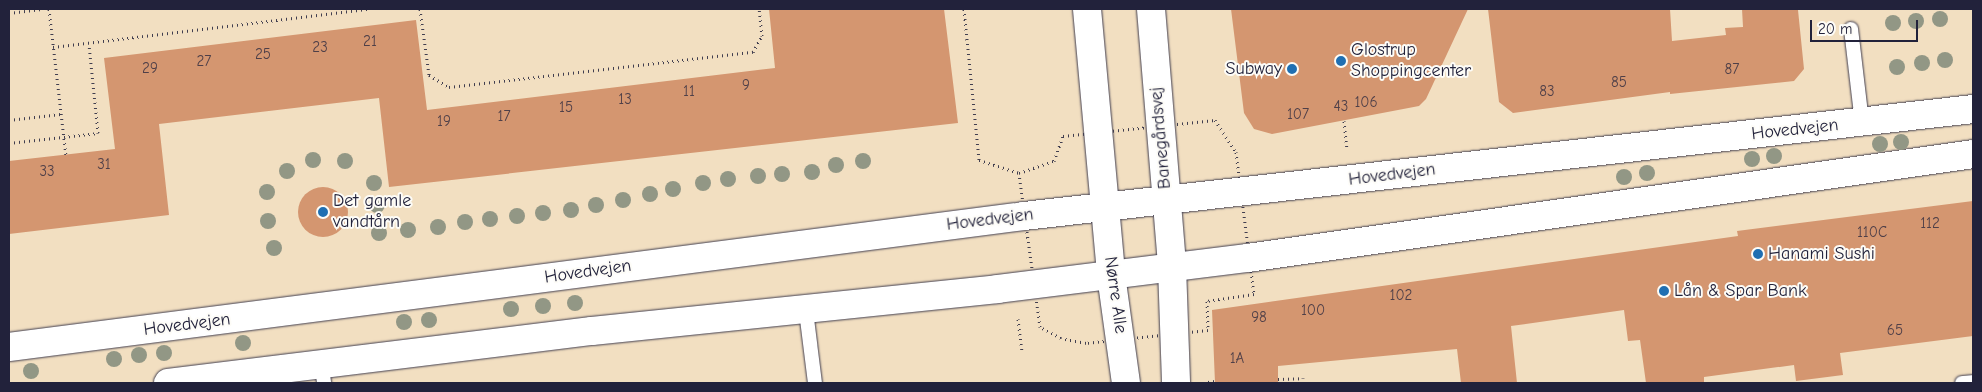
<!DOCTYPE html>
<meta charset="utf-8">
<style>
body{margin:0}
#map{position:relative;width:1982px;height:392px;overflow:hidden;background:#f2dfc1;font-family:"Comic Neue",sans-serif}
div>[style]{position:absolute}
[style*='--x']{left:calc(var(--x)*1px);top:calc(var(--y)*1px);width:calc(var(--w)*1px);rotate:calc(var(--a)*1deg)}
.building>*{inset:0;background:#d49670}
.round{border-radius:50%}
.path>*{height:3px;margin-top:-1.5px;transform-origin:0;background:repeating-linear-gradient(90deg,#413e4f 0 1px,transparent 0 5px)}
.roads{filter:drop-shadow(0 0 1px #413e4f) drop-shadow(0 0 1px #413e4f)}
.lane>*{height:14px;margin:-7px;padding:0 7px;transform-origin:7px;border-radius:7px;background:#fff}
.secondary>*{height:28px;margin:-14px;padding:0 14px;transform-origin:14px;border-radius:14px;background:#fff}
.trees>*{width:16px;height:16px;margin:-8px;border-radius:50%;background:#929785}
.dots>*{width:14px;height:14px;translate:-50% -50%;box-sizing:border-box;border:2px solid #fdfcf7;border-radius:50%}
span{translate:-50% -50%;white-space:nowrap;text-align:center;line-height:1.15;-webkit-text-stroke:4px #fdfcf7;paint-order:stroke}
.number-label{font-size:15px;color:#4e3f48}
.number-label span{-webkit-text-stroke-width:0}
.poi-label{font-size:18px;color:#22223b}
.left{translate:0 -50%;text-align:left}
.right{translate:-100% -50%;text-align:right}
.street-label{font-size:18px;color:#22223b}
.frame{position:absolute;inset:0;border:10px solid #22223b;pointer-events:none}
.scale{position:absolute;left:1810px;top:20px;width:108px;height:22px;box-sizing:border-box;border:2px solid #22223b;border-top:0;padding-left:6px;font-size:15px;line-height:18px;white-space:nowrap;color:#22223b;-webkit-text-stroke:4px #fdfcf7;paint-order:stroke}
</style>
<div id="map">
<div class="building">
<i style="clip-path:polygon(769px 9px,944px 9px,958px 123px,389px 187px,379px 98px,159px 124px,169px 215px,9px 234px,9px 161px,115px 149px,104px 58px,416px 20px,427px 110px,775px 68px)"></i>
<i style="clip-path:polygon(1231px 9px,1468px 9px,1426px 99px,1419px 106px,1272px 134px,1254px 129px,1244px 113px)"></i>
<i style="clip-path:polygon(1488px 9px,1670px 9px,1672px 41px,1726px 35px,1725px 28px,1743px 27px,1742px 9px,1795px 9px,1798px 10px,1804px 69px,1794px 81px,1670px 94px,1670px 92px,1513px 113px,1499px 102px)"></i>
<i class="round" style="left:298px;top:187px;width:50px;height:50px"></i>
<i style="clip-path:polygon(1973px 201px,1973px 336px,1840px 353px,1843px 375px,1796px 381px,1794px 365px,1704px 377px,1704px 383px,1646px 383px,1640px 340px,1628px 341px,1624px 310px,1511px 326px,1517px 383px,1461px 383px,1457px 349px,1278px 366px,1278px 383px,1215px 383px,1212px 310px,1738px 236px,1737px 231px)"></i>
</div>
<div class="path">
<i style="--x:49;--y:9;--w:147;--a:83.4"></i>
<i style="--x:420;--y:9;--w:67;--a:82.2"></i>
<i style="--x:429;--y:75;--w:23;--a:31"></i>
<i style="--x:449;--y:87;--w:306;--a:-6.6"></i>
<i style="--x:753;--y:52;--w:18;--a:-61"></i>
<i style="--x:762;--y:36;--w:27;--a:-96"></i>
<i style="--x:964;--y:9;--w:152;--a:84.3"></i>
<i style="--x:979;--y:160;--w:42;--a:18"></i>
<i style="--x:9;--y:13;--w:33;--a:-7"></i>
<i style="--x:53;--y:47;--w:318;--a:-6.9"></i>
<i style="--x:9;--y:120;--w:52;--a:-6.6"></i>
<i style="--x:1215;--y:120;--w:38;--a:57"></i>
<i style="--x:1236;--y:152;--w:143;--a:82.8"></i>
<i style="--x:1254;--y:294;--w:48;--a:171.5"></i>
<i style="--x:1207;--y:301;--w:29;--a:88"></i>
<i style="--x:1208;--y:330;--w:123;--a:173.9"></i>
<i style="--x:1086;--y:343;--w:25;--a:-169"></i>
<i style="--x:1061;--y:338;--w:24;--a:-152"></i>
<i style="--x:1040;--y:327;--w:155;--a:-97.8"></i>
<i style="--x:1019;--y:173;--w:37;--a:-19"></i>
<i style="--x:1054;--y:161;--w:27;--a:-70"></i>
<i style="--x:1063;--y:136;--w:153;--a:-6"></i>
<i style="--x:1344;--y:121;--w:27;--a:84"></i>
<i style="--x:9;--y:143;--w:90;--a:-6.4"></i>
<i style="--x:98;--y:133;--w:89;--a:-95.8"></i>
<i style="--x:1018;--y:319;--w:34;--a:83"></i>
<i style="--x:1278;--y:379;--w:25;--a:-2"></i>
<i style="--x:1303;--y:378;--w:5;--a:90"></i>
<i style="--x:1208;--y:382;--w:7;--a:-8"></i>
</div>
<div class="roads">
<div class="lane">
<i style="--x:1851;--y:29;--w:94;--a:83.3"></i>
<i style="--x:806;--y:311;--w:73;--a:82.9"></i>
<i style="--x:321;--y:363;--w:20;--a:81"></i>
<i style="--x:1962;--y:383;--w:11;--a:-5"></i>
</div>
<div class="secondary">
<i style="--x:1087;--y:9;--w:267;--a:84.8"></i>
<i style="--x:1111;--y:275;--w:109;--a:82.1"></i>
<i style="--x:1151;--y:9;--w:259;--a:85.3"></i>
<i style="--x:1172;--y:267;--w:116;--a:88"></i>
<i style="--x:9;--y:347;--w:1023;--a:-7.35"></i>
<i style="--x:1024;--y:216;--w:955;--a:-6.43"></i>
<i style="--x:168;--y:383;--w:427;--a:-7"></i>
<i style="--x:592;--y:331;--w:408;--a:-5.9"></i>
<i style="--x:998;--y:289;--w:252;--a:-7.1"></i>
<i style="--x:1248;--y:258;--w:732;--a:-8.16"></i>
</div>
</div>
<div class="trees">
<i style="left:1940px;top:19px"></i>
<i style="left:1916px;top:21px"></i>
<i style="left:1893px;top:23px"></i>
<i style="left:1945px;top:60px"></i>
<i style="left:1922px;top:63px"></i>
<i style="left:1897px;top:67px"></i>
<i style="left:1901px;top:142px"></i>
<i style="left:1880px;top:144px"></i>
<i style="left:1774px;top:156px"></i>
<i style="left:1752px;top:159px"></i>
<i style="left:313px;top:160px"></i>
<i style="left:345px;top:161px"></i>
<i style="left:863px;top:161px"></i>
<i style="left:836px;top:165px"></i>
<i style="left:287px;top:171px"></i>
<i style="left:812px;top:172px"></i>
<i style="left:1647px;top:173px"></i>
<i style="left:782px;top:174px"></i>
<i style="left:758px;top:176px"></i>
<i style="left:1624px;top:177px"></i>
<i style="left:728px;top:179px"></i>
<i style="left:374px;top:183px"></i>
<i style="left:703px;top:183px"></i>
<i style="left:673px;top:189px"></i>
<i style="left:267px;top:192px"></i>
<i style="left:650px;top:194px"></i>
<i style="left:623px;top:200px"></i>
<i style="left:377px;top:205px"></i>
<i style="left:596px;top:205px"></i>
<i style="left:571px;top:210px"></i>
<i style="left:543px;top:213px"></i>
<i style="left:517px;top:216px"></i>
<i style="left:490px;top:219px"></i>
<i style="left:268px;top:221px"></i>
<i style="left:465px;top:222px"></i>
<i style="left:438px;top:227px"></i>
<i style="left:408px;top:230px"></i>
<i style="left:379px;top:233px"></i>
<i style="left:274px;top:248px"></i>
<i style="left:575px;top:303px"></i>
<i style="left:543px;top:306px"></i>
<i style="left:511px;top:309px"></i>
<i style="left:429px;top:320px"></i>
<i style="left:404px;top:322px"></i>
<i style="left:243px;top:343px"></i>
<i style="left:164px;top:353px"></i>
<i style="left:139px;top:355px"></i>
<i style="left:114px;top:359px"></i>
<i style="left:31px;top:371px"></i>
</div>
<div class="dots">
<i style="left:1341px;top:61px;background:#1f6fb2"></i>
<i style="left:1292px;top:69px;background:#1f6fb2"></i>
<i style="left:323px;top:212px;background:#1f6fb2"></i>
<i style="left:1758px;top:254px;background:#1f6fb2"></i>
<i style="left:1664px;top:291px;background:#1f6fb2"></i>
</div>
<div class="number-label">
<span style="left:370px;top:42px">21</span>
<span style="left:320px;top:48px">23</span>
<span style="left:263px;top:55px">25</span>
<span style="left:204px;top:62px">27</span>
<span style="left:150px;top:69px">29</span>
<span style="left:1732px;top:70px">87</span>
<span style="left:1619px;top:83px">85</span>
<span style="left:746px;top:86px">9</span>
<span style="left:689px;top:92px">11</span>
<span style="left:1547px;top:92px">83</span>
<span style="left:625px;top:100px">13</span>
<span style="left:1366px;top:103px">106</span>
<span style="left:1341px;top:107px">43</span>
<span style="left:566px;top:108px">15</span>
<span style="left:1298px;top:115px">107</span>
<span style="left:504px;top:117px">17</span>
<span style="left:444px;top:122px">19</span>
<span style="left:104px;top:165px">31</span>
<span style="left:47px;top:172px">33</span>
<span style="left:1930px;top:224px">112</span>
<span style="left:1872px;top:233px">110C</span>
<span style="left:1401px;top:296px">102</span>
<span style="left:1313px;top:311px">100</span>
<span style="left:1259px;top:318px">98</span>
<span style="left:1895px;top:331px">65</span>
<span style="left:1237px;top:359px">1A</span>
</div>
<div class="poi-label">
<span class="left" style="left:1351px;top:61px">Glostrup<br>Shoppingcenter</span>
<span class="right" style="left:1282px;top:69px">Subway</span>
<span class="left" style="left:333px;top:212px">Det gamle<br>vandtårn</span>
<span class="left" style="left:1768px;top:254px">Hanami Sushi</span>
<span class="left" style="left:1674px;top:291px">Lån &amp; Spar Bank</span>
</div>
<div class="street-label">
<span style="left:1795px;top:130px;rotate:-6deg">Hovedvejen</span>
<span style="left:1161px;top:138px;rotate:-95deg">Banegårdsvej</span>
<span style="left:1392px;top:175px;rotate:-7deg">Hovedvejen</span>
<span style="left:990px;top:220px;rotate:-7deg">Hovedvejen</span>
<span style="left:588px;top:272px;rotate:-8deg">Hovedvejen</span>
<span style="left:1115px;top:295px;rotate:82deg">Nørre Alle</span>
<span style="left:187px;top:325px;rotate:-7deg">Hovedvejen</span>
</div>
<div class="frame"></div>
<div class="scale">20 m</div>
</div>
